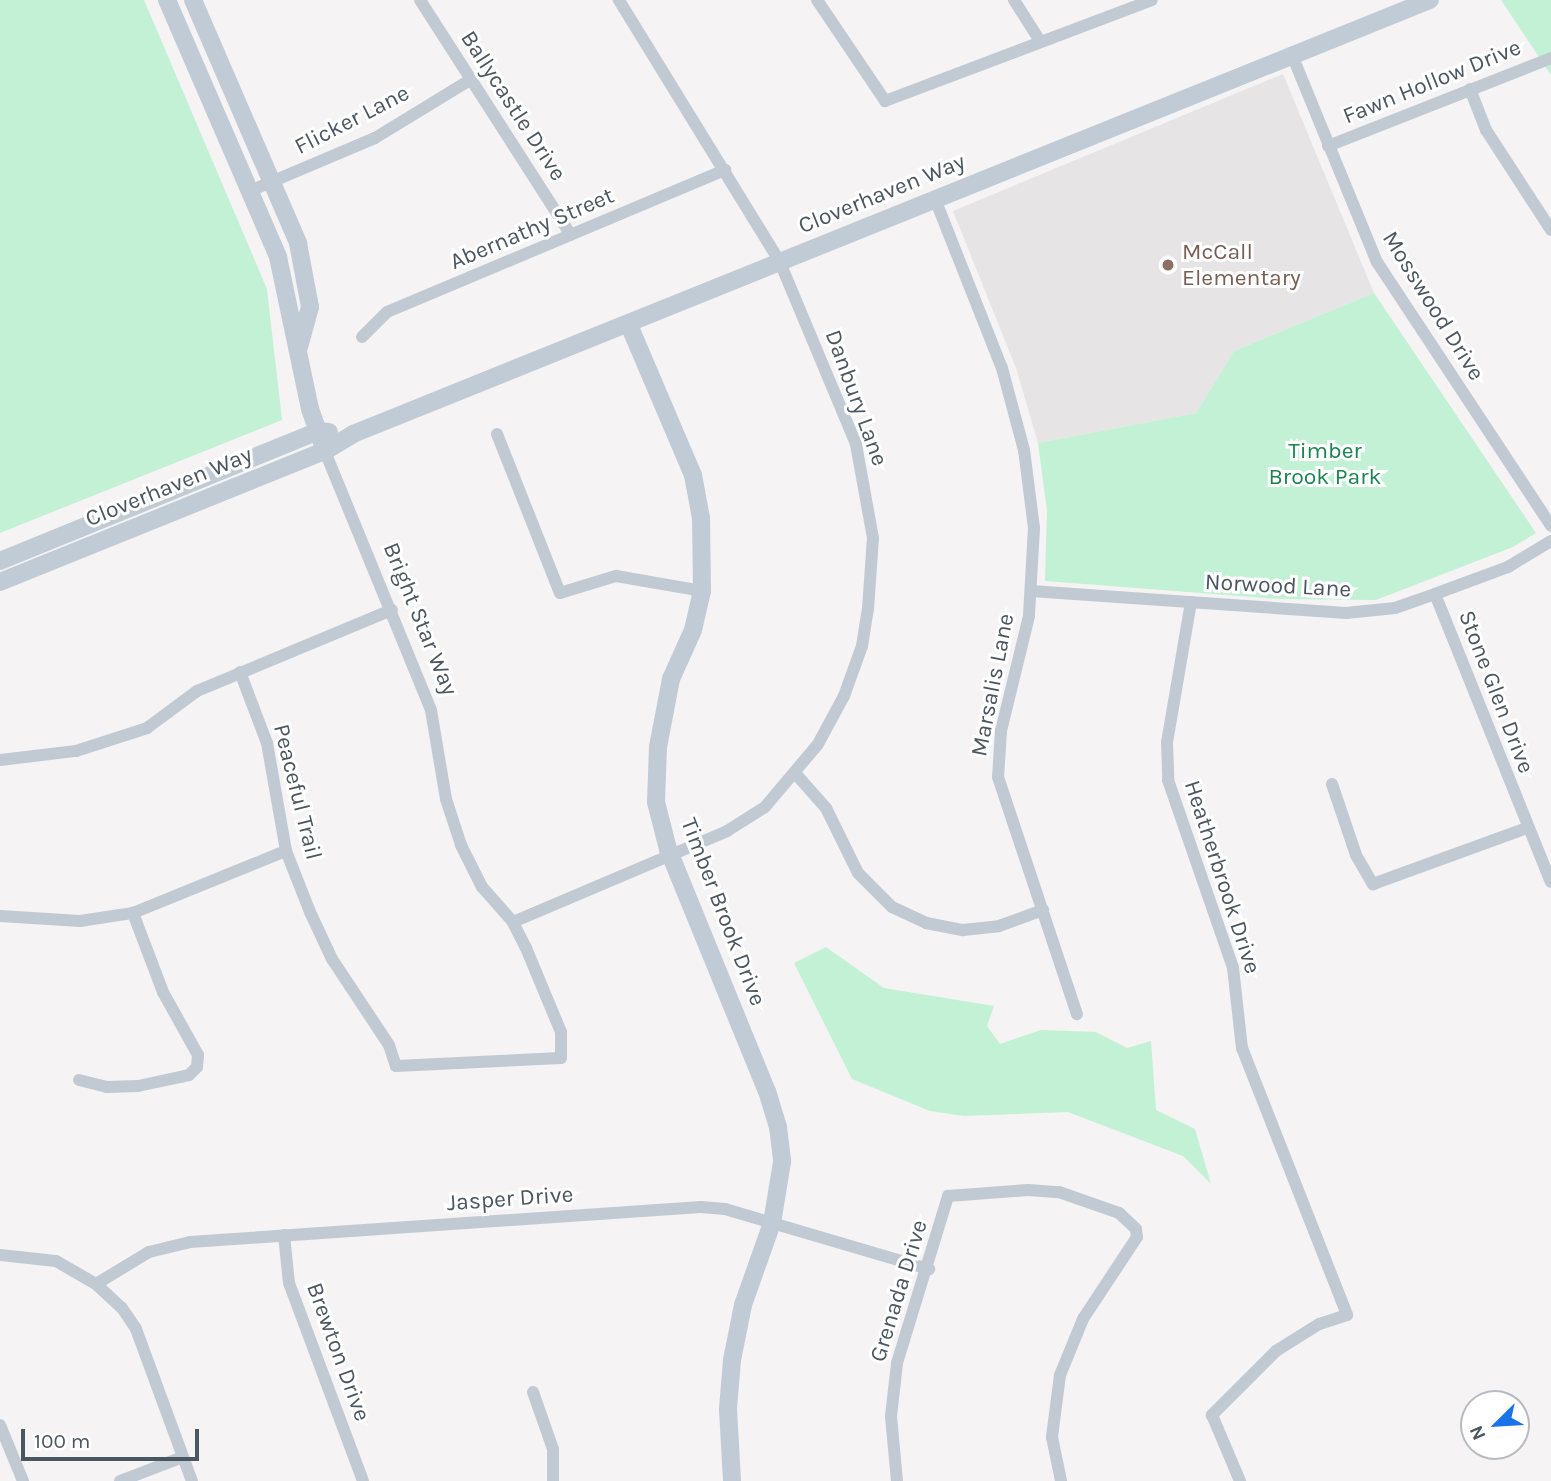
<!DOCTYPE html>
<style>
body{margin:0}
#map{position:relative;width:1551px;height:1481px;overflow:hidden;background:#f5f3f3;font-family:Karla,sans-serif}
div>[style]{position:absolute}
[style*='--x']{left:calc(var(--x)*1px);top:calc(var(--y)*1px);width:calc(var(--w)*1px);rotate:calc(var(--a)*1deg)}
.education>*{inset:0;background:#e6e4e5}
.green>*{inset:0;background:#c3f1d5}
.street>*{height:12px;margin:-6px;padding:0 6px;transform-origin:6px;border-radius:6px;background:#c1cad2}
.secondary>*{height:18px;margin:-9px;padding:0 9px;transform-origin:9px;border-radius:9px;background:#c1cbd6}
.dots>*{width:19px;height:19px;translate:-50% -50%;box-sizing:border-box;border:4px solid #fff;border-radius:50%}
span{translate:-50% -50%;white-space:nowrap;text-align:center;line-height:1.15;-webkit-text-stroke:6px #fff;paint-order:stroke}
.street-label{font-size:23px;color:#4a5661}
.education-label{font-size:23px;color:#785e54}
.left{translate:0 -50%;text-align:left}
.park-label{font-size:23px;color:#17864f}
.north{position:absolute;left:1460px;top:1390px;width:70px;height:70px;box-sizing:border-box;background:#fff;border:2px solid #b7bbc0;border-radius:50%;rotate:246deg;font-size:19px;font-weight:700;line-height:28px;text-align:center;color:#4a5661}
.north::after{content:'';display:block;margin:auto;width:24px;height:32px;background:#1a73e8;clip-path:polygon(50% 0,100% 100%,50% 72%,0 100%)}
.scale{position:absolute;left:21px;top:1429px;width:178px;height:32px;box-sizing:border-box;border:4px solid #4a5661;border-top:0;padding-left:9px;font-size:21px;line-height:24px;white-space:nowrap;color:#4a5661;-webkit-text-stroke:5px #fff;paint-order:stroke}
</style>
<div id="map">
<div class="education">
<i style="clip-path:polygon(1283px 74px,1374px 293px,1234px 351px,1196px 413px,1038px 443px,1016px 368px,953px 211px)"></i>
</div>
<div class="green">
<i style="clip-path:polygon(0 0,144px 0,267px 289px,282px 420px,0 533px)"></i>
<i style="clip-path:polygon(1501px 0,1551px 0,1551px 75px)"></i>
<i style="clip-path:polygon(1374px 293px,1536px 533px,1513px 547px,1376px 600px,1280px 599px,1045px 581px,1047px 511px,1038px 443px,1196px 413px,1234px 351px)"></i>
<i style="clip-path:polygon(826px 947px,884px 988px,994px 1006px,987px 1026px,1000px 1044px,1041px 1030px,1096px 1032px,1127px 1048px,1151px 1041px,1156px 1110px,1195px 1129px,1211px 1184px,1183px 1156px,1068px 1112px,964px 1116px,930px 1111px,852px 1079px,794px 963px)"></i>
</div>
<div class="street">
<i style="--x:420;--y:0;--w:279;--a:57.3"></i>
<i style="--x:817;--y:0;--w:122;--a:56"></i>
<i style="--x:885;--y:101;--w:285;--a:-20.7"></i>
<i style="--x:1014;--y:0;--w:49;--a:57.6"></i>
<i style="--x:1292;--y:55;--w:224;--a:67.7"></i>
<i style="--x:1377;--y:262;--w:316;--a:56.6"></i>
<i style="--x:1470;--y:89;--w:44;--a:68.7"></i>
<i style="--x:1486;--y:130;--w:119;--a:57"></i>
<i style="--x:1328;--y:146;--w:240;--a:-21.5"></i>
<i style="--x:250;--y:191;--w:136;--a:-23"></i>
<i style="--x:375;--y:138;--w:111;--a:-31.4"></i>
<i style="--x:935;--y:199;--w:182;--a:68.4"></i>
<i style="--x:1002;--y:368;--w:85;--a:75"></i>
<i style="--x:1024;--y:450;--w:79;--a:82.7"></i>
<i style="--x:1034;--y:528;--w:88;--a:93.3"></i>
<i style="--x:1029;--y:616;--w:118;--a:103.7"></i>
<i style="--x:1001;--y:731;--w:46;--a:93.7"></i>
<i style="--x:998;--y:777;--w:250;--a:71.6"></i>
<i style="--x:362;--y:337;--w:35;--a:-45"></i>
<i style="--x:387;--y:312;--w:367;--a:-22.8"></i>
<i style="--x:497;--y:434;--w:171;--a:68.4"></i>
<i style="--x:560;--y:593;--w:59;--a:-16.9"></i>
<i style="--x:616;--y:576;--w:87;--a:9.9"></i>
<i style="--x:1031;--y:591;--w:316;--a:4"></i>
<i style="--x:1346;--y:613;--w:49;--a:-5.8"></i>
<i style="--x:1395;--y:608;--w:42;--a:-19.3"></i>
<i style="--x:1435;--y:594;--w:78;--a:-20.3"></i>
<i style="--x:1508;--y:567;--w:50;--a:-31.2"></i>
<i style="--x:1435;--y:594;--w:310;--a:68.1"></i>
<i style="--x:1191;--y:602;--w:142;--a:99.7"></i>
<i style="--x:1167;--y:742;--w:38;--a:88"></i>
<i style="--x:1168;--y:780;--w:199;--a:70.9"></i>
<i style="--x:1233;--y:968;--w:81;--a:83.6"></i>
<i style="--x:1242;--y:1048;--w:287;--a:68.5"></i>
<i style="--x:1347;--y:1315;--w:29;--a:162"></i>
<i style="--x:1319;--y:1324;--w:51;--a:147.9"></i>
<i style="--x:1276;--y:1351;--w:91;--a:135"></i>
<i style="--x:1212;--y:1415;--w:72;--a:67"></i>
<i style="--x:240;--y:672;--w:76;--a:69.2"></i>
<i style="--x:267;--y:743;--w:110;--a:80"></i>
<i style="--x:286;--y:851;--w:66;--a:68.5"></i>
<i style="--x:310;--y:912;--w:52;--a:64.9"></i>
<i style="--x:332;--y:959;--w:103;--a:56.5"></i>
<i style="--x:389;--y:1045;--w:22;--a:72"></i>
<i style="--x:396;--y:1066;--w:165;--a:-2.8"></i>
<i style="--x:561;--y:1058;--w:26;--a:-90"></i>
<i style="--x:561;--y:1032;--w:91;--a:-112.6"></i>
<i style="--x:526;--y:948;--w:29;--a:-117"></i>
<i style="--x:513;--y:922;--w:47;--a:-131.5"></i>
<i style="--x:482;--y:887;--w:47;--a:-116.6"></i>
<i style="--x:461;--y:845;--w:48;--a:-108.1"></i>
<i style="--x:446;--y:799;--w:90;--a:-99.6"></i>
<i style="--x:431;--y:710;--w:280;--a:-112.3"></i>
<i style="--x:0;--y:760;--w:77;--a:-6.8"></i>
<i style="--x:76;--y:751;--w:75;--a:-17.9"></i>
<i style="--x:147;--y:728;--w:62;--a:-36.5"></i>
<i style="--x:197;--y:691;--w:211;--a:-22.6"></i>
<i style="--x:795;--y:773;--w:47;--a:48.5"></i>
<i style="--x:826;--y:808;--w:72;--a:63.8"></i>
<i style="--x:858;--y:873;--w:48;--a:45"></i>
<i style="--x:892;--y:907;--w:38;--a:25"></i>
<i style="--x:926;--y:923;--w:38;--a:11"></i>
<i style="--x:963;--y:930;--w:36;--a:-6"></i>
<i style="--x:999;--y:926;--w:47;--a:-20"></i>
<i style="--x:1332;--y:784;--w:75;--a:71.3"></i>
<i style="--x:1356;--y:855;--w:34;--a:60"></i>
<i style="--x:1373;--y:884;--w:164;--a:-20"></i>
<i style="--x:0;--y:916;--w:80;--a:3.6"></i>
<i style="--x:80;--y:921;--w:54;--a:-8.6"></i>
<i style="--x:133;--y:913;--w:165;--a:-22.1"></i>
<i style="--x:513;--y:922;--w:233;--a:-23"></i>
<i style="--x:727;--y:831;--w:45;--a:-32.3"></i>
<i style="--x:765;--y:807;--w:82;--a:-49.9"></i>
<i style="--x:818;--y:744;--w:55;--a:-61.6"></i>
<i style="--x:844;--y:696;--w:53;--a:-70.2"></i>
<i style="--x:862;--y:646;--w:37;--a:-81"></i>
<i style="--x:868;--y:609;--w:71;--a:-86"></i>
<i style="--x:873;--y:538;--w:96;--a:-100.3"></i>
<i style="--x:856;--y:444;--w:197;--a:-112.7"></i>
<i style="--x:780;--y:262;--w:308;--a:-121.6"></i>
<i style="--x:79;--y:1080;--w:29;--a:14"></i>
<i style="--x:107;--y:1087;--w:31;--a:-2"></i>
<i style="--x:138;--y:1086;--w:52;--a:-12.2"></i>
<i style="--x:189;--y:1075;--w:11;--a:-45"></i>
<i style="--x:197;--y:1067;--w:12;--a:-85"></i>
<i style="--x:198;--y:1055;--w:72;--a:-119.1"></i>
<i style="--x:163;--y:992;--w:85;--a:-110.8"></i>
<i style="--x:284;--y:1235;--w:48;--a:84.1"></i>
<i style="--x:289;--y:1283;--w:211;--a:69.5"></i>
<i style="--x:0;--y:1255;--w:56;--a:6.1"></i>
<i style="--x:56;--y:1261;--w:46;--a:29.9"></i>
<i style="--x:96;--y:1284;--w:35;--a:43"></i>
<i style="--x:122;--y:1308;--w:25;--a:56"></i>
<i style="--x:136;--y:1329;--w:162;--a:69.8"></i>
<i style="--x:96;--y:1284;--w:62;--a:-31.1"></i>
<i style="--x:149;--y:1252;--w:42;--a:-13.7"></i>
<i style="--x:190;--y:1242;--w:512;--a:-3.92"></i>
<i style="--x:701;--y:1207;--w:24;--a:5"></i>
<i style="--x:725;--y:1209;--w:213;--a:16.4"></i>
<i style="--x:533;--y:1392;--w:60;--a:70.7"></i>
<i style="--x:553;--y:1449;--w:32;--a:90"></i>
<i style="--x:0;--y:1425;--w:61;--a:67.7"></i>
<i style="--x:120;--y:1481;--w:67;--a:-20.9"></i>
<i style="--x:897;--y:1481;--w:65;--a:-95.3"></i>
<i style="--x:891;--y:1416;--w:53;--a:-83.5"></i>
<i style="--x:897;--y:1363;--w:175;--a:-73"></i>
<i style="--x:948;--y:1196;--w:80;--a:-4.3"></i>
<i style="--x:1028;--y:1190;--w:31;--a:4"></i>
<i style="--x:1059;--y:1192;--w:64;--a:19.3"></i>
<i style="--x:1119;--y:1213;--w:23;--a:43"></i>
<i style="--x:1136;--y:1229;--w:8;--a:83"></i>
<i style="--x:1137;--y:1237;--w:98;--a:123.4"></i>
<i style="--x:1083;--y:1319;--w:61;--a:112.3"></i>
<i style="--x:1060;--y:1375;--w:63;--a:97.4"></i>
<i style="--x:1052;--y:1437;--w:45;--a:78.4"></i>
</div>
<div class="secondary">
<i style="--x:167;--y:0;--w:280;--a:66.6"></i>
<i style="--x:278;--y:257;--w:155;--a:78.1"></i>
<i style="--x:310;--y:409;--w:45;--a:70.3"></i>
<i style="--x:193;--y:0;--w:265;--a:66.6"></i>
<i style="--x:298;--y:243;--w:65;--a:79.4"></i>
<i style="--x:310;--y:307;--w:41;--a:105.4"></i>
<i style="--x:629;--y:325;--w:163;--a:66.9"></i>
<i style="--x:693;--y:475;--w:44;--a:79.5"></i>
<i style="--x:701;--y:518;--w:73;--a:89.2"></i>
<i style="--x:702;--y:591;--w:40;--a:103"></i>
<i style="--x:693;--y:630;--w:54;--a:114.2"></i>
<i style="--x:671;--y:679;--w:69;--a:100.8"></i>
<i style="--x:658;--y:747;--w:55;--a:92.1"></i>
<i style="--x:656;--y:802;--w:49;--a:75.7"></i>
<i style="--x:668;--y:849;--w:261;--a:67.8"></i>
<i style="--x:767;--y:1091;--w:38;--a:73"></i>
<i style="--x:778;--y:1127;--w:35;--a:83"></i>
<i style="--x:782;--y:1162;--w:62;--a:99.3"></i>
<i style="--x:772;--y:1223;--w:87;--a:109.5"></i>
<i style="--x:743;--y:1305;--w:56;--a:101.3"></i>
<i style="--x:732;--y:1360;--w:49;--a:94.7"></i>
<i style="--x:728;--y:1409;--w:72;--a:86.8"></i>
<i style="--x:0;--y:561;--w:344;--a:-22.2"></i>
<i style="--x:318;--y:431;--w:11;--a:5"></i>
<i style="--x:0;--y:582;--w:350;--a:-22"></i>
<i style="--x:325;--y:451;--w:33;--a:-31"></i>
<i style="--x:353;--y:434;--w:1161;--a:-21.95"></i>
</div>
<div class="dots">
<i style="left:1168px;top:265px;background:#8d6e63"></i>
</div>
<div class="street-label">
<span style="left:1432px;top:82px;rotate:-22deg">Fawn Hollow Drive</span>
<span style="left:513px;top:106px;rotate:57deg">Ballycastle Drive</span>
<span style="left:352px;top:120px;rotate:-27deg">Flicker Lane</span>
<span style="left:882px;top:194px;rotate:-22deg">Cloverhaven Way</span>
<span style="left:532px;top:229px;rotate:-23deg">Abernathy Street</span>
<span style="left:1433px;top:306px;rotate:58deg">Mosswood Drive</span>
<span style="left:856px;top:398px;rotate:70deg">Danbury Lane</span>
<span style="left:169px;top:487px;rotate:-22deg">Cloverhaven Way</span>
<span style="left:1278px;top:586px;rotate:3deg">Norwood Lane</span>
<span style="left:420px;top:619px;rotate:68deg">Bright Star Way</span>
<span style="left:993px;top:685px;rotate:-79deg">Marsalis Lane</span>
<span style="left:1496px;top:692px;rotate:69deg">Stone Glen Drive</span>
<span style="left:297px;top:792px;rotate:76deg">Peaceful Trail</span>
<span style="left:1222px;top:877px;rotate:72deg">Heatherbrook Drive</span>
<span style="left:723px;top:912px;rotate:69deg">Timber Brook Drive</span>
<span style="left:510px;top:1199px;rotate:-4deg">Jasper Drive</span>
<span style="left:899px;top:1291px;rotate:-73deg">Grenada Drive</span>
<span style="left:338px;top:1352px;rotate:70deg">Brewton Drive</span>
</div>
<div class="education-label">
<span class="left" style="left:1182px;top:265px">McCall<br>Elementary</span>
</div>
<div class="park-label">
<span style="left:1325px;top:464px">Timber<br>Brook Park</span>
</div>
<div class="north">N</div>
<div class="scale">100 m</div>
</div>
